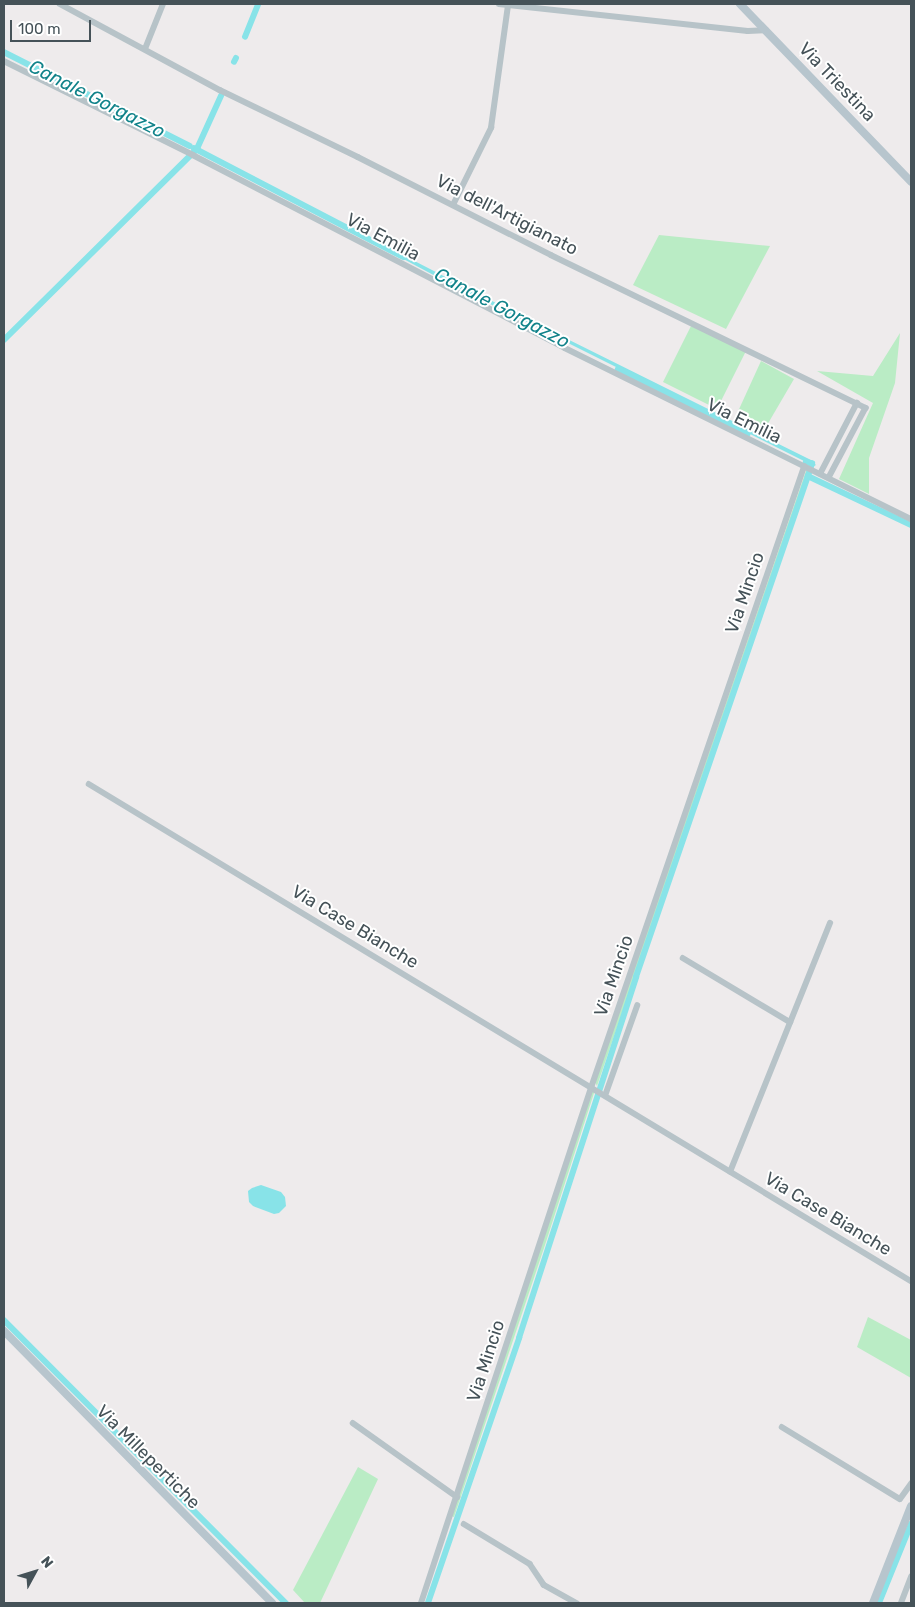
<!DOCTYPE html>
<style>
body{margin:0}
#map{position:relative;width:915px;height:1607px;overflow:hidden;background:#eeebec;font-family:Rubik,sans-serif}
div>[style]{position:absolute}
[style*='--x']{left:calc(var(--x)*1px);top:calc(var(--y)*1px);width:calc(var(--w)*1px);rotate:calc(var(--a)*1deg)}
.green>*{inset:0;background:#baecc5}
.water>*{inset:0;background:#88e3e8}
.canal>*{height:5.5px;margin:-2.75px;padding:0 2.75px;transform-origin:2.75px;border-radius:2.75px;background:#88e3e8}
.street>*{height:5.5px;margin:-2.75px;padding:0 2.75px;transform-origin:2.75px;border-radius:2.75px;background:#b7c3c8}
.secondary>*{height:8px;margin:-4px;padding:0 4px;transform-origin:4px;border-radius:4px;background:#b7c5cd}
span{translate:-50% -50%;white-space:nowrap;text-align:center;line-height:1.15;-webkit-text-stroke:4px #fff;paint-order:stroke}
.street-label{font-size:18px;color:#455258}
.water-label{font-size:19px;color:#11838a;font-style:italic}
.frame{position:absolute;inset:0;border:5px solid #455258;pointer-events:none}
.north{position:absolute;left:10px;top:1547px;width:50px;height:50px;-webkit-text-stroke:4px #fff;paint-order:stroke;rotate:51deg;font-size:14px;font-weight:700;line-height:20px;text-align:center;color:#455258}
.north::after{content:'';display:block;margin:auto;width:18px;height:22px;background:#455258;clip-path:polygon(50% 0,100% 100%,50% 72%,0 100%)}
.scale{position:absolute;left:10px;top:20px;width:81px;height:22px;box-sizing:border-box;border:2px solid #455258;border-top:0;padding-left:6px;font-size:15px;line-height:18px;white-space:nowrap;color:#455258;-webkit-text-stroke:4px #fff;paint-order:stroke}
</style>
<div id="map">
<div class="green">
<i style="clip-path:polygon(659px 235px,770px 246px,726px 329px,633px 285px)"></i>
<i style="clip-path:polygon(691px 326px,746px 351px,717px 409px,663px 382px)"></i>
<i style="clip-path:polygon(900px 333px,895px 383px,869px 458px,869px 494px,839px 479px,873px 403px,817px 371px,873px 376px)"></i>
<i style="clip-path:polygon(761px 361px,794px 379px,763px 432px,735px 418px)"></i>
<i style="clip-path:polygon(807px 468px,809px 469px,597px 1086px,595px 1082px)"></i>
<i style="clip-path:polygon(593px 1089px,595px 1090px,545px 1245px,454px 1517px,451px 1516px)"></i>
<i style="clip-path:polygon(868px 1317px,911px 1340px,911px 1378px,857px 1347px)"></i>
<i style="clip-path:polygon(358px 1467px,378px 1479px,320px 1603px,305px 1603px,293px 1590px)"></i>
</div>
<div class="water">
<i style="clip-path:polygon(399px 253px,523px 317px,811px 460px,816px 465px,814px 466px,454px 286px,396px 255px)"></i>
<i style="clip-path:polygon(261px 1185px,281px 1192px,285px 1197px,286px 1206px,279px 1213px,274px 1214px,253px 1206px,249px 1202px,248px 1191px,252px 1188px)"></i>
</div>
<div class="canal">
<i style="--x:245;--y:37;--w:35;--a:-68"></i>
<i style="--x:4;--y:52;--w:208;--a:26.8"></i>
<i style="--x:234;--y:62;--w:4;--a:-63"></i>
<i style="--x:194;--y:148;--w:236;--a:27.5"></i>
<i style="--x:4;--y:340;--w:272;--a:-44.7"></i>
<i style="--x:197;--y:149;--w:58;--a:-65.6"></i>
<i style="--x:618;--y:369;--w:145;--a:26.6"></i>
<i style="--x:808;--y:476;--w:114;--a:25.4"></i>
<i style="--x:4;--y:1320;--w:400;--a:45.1"></i>
<i style="--x:428;--y:1603;--w:280;--a:-71"></i>
<i style="--x:519;--y:1338;--w:379;--a:-72"></i>
<i style="--x:636;--y:977;--w:530;--a:-71.05"></i>
<i style="--x:808;--y:476;--w:13;--a:-72"></i>
<i style="--x:812;--y:464;--w:6;--a:-162"></i>
<i style="--x:879;--y:1603;--w:85;--a:-67.9"></i>
</div>
<div class="street">
<i style="--x:60;--y:4;--w:182;--a:28.3"></i>
<i style="--x:220;--y:90;--w:153;--a:25.9"></i>
<i style="--x:358;--y:157;--w:216;--a:26.9"></i>
<i style="--x:551;--y:255;--w:350;--a:25.9"></i>
<i style="--x:866;--y:408;--w:79;--a:117.9"></i>
<i style="--x:499;--y:4;--w:250;--a:6.2"></i>
<i style="--x:748;--y:31;--w:18;--a:-3"></i>
<i style="--x:145;--y:49;--w:48;--a:-68.2"></i>
<i style="--x:4;--y:61;--w:211;--a:26.4"></i>
<i style="--x:193;--y:155;--w:419;--a:27.4"></i>
<i style="--x:565;--y:348;--w:386;--a:26.3"></i>
<i style="--x:453;--y:205;--w:86;--a:-63.7"></i>
<i style="--x:491;--y:128;--w:124;--a:-82.1"></i>
<i style="--x:820;--y:474;--w:80;--a:-62.5"></i>
<i style="--x:89;--y:784;--w:961;--a:31.16"></i>
<i style="--x:683;--y:958;--w:125;--a:30.9"></i>
<i style="--x:605;--y:1096;--w:96;--a:-70.4"></i>
<i style="--x:730;--y:1172;--w:268;--a:-68.1"></i>
<i style="--x:353;--y:1423;--w:128;--a:35.4"></i>
<i style="--x:782;--y:1427;--w:138;--a:31.4"></i>
<i style="--x:900;--y:1499;--w:19;--a:-54"></i>
<i style="--x:464;--y:1524;--w:77;--a:31.2"></i>
<i style="--x:530;--y:1564;--w:25;--a:56"></i>
<i style="--x:544;--y:1585;--w:38;--a:29"></i>
<i style="--x:421;--y:1603;--w:542;--a:-71.73"></i>
<i style="--x:591;--y:1088;--w:657;--a:-71.07"></i>
<i style="--x:901;--y:1603;--w:28;--a:-69"></i>
</div>
<div class="secondary">
<i style="--x:740;--y:4;--w:247;--a:46.1"></i>
<i style="--x:4;--y:1331;--w:382;--a:45.4"></i>
<i style="--x:873;--y:1603;--w:104;--a:-68.6"></i>
</div>
<div class="street-label">
<span style="left:837px;top:82px;rotate:46deg">Via Triestina</span>
<span style="left:507px;top:215px;rotate:27deg">Via dell'Artigianato</span>
<span style="left:383px;top:237px;rotate:28deg">Via Emilia</span>
<span style="left:744px;top:421px;rotate:26deg">Via Emilia</span>
<span style="left:745px;top:593px;rotate:-71deg">Via Mincio</span>
<span style="left:355px;top:927px;rotate:31deg">Via Case Bianche</span>
<span style="left:614px;top:976px;rotate:-71deg">Via Mincio</span>
<span style="left:828px;top:1214px;rotate:31deg">Via Case Bianche</span>
<span style="left:486px;top:1361px;rotate:-72deg">Via Mincio</span>
<span style="left:148px;top:1457px;rotate:45deg">Via Millepertiche</span>
</div>
<div class="water-label">
<span style="left:97px;top:99px;rotate:27deg">Canale Gorgazzo</span>
<span style="left:502px;top:308px;rotate:28deg">Canale Gorgazzo</span>
</div>
<div class="frame"></div>
<div class="north">N</div>
<div class="scale">100 m</div>
</div>
